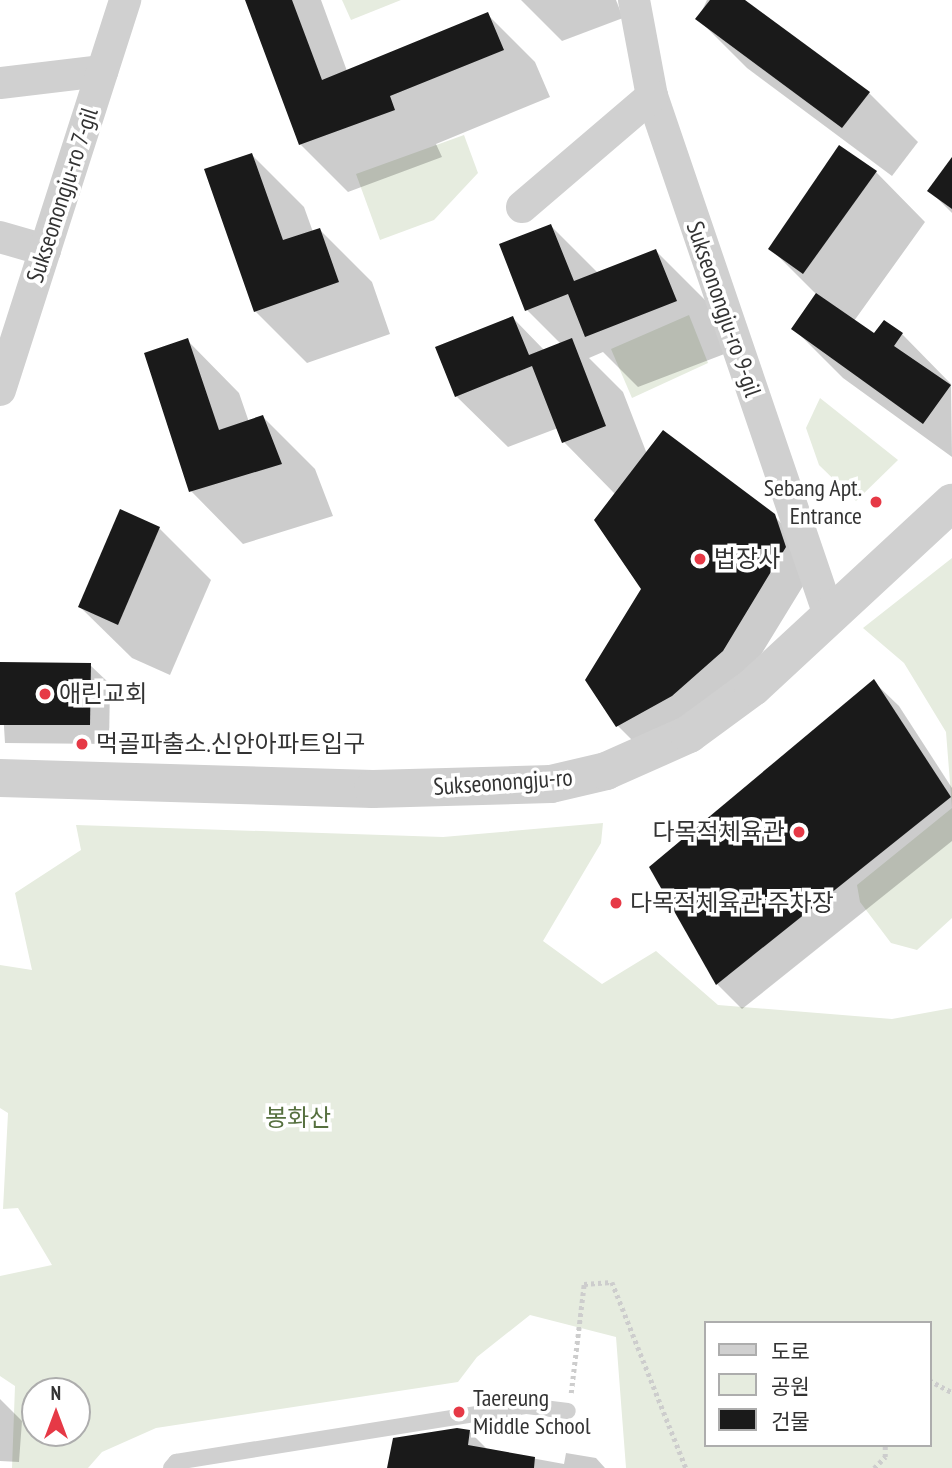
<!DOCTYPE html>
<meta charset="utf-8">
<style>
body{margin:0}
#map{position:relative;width:952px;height:1468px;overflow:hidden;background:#fff;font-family:"PT Sans Narrow","Noto Sans KR",sans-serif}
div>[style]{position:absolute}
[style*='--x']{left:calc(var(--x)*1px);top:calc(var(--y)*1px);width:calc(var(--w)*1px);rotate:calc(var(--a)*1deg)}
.green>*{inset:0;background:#e6ecdf}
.shadow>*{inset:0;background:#0003}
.building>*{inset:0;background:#1a1a1a}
.path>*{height:4.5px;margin-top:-2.25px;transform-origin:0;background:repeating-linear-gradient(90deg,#cdcdcd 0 3.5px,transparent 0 7px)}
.service>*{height:16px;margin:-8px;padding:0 8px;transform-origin:8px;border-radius:8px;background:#d0d0d0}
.minor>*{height:32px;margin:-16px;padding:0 16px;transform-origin:16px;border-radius:16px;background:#d0d0d0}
.tertiary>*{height:38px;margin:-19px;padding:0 19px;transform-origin:19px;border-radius:19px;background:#d0d0d0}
.dots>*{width:19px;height:19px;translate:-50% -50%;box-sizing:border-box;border:4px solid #fff;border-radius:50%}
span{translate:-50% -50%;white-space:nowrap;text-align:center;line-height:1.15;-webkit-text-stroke:7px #fff;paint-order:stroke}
.street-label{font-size:24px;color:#333}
.poi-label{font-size:24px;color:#333}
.right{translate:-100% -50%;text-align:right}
.left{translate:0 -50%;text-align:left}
.park-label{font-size:24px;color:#56703f}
.legend{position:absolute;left:704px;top:1321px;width:228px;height:126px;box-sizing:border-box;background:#fff;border:2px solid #adadad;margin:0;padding:9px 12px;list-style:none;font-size:21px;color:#333}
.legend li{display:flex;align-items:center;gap:14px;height:35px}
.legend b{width:35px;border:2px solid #adadad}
.north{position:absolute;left:21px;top:1377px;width:70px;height:70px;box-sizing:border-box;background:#fff;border:2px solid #adadad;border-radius:50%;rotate:0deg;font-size:19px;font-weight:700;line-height:28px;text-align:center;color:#333}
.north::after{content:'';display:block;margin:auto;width:24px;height:32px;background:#e63946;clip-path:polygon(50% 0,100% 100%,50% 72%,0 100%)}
</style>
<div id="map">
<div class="green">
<i style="clip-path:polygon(342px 0,401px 0,351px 20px)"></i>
<i style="clip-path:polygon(464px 135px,478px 173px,434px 220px,380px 240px,356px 174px)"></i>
<i style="clip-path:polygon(689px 315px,708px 363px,632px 398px,611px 349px)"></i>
<i style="clip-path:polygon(820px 398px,898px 460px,856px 501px,819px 465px,806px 428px)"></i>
<i style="clip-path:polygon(952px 558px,952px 918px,917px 950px,891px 943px,860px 902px,857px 885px,952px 808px,946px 732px,904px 663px,863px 628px)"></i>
<i style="clip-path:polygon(evenodd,603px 823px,601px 843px,543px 941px,602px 984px,656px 951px,718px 1005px,892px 1019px,952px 1008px,952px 1468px,626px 1468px,616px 1337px,530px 1315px,477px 1357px,458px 1382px,156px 1428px,102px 1452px,88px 1468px,12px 1468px,15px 1386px,0 1376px,0 1276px,52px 1265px,18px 1208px,3px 1209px,8px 1113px,0 1108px,0 965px,32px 970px,15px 893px,81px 850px,76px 825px,443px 837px,603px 823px,705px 1323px,929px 1323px,929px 1445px,705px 1445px,705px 1323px,603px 823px,35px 1391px,77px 1391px,77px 1433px,35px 1433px,35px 1391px)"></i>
</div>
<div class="shadow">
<i style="clip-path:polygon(247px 0,321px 0,347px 71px,487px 14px,535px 62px,550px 97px,436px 144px,442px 157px,348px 192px,300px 144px)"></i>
<i style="clip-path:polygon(521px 0,616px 0,623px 18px,562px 41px)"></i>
<i style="clip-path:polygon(707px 0,743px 0,869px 93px,918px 142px,892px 176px,747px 68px,698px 19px)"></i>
<i style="clip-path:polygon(252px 155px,304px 207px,313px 232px,320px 230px,372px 282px,390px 334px,307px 363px,255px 311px)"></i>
<i style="clip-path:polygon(952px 160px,952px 213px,930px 191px)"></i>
<i style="clip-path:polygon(876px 172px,925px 222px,854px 321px,875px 336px,902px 334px,951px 384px,952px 457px,843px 378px,794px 329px,817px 295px,770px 248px)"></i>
<i style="clip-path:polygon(551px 226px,599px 274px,656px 251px,708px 303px,727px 353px,638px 387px,603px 352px,589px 358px,623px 392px,647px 454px,774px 516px,800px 542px,811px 573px,748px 676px,643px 751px,618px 726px,643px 589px,616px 495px,564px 442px,558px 428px,508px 447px,456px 396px,513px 318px,545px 351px,561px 344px,527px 310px)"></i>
<i style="clip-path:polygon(187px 340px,239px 393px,249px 422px,263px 417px,315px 469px,333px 516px,243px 544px,191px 491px)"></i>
<i style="clip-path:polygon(159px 528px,211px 580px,170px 675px,132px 658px,80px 607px)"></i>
<i style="clip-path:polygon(0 663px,90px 665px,110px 684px,109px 744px,5px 743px)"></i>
<i style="clip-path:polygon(873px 681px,899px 706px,952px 788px,952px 841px,742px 1009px,717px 984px,651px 868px)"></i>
<i style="clip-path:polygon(0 1399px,22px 1421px,19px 1462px,0 1461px,0 1467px)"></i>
<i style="clip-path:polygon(469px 1431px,488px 1450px,564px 1464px,566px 1453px,596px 1458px,605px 1468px,389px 1468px)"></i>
</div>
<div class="building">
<i style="clip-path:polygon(245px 0,292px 0,322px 80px,488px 12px,504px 50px,390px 96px,395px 110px,299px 145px)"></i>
<i style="clip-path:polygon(710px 0,745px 0,870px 92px,842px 128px,695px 19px)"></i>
<i style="clip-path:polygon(839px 145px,877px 171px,803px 274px,768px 249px)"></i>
<i style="clip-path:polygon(252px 153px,283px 240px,320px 228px,339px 282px,254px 312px,204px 169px)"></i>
<i style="clip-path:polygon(952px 157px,952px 209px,927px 191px)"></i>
<i style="clip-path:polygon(551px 224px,574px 281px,656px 249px,677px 301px,585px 337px,568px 294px,525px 311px,499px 244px)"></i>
<i style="clip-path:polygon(816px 293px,874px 333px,884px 320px,903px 333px,894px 346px,951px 385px,923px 424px,791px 329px)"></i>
<i style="clip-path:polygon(513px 316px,529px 355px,572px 338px,606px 426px,562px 443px,532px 366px,455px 397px,435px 347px)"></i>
<i style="clip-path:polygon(188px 338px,219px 430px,263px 415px,282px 464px,189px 492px,144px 353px)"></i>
<i style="clip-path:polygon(663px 430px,775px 514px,786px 547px,723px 651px,672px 696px,616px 727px,585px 680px,641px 589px,594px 520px)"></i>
<i style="clip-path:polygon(120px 509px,160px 527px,118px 625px,78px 607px)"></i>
<i style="clip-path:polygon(0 662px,91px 663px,90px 725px,0 725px)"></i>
<i style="clip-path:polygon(874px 679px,951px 797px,716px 985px,649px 867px)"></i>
<i style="clip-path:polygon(457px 1428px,470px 1430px,468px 1445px,535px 1457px,534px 1468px,387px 1468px,393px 1438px)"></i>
</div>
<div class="path">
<i style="--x:929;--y:1380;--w:26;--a:28"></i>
<i style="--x:571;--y:1393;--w:110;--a:-83.2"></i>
<i style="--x:584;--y:1284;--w:28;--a:-4"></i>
<i style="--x:612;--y:1282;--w:200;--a:68.3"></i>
<i style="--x:874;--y:1468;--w:16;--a:-45"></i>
<i style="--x:885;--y:1457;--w:12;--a:-90"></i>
</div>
<div class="service">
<i style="--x:171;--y:1468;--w:8;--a:-50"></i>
<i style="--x:176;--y:1462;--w:355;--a:-9.1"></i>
<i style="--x:527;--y:1406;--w:41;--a:7"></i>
</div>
<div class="minor">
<i style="--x:634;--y:0;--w:98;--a:79.4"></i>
<i style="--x:652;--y:96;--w:548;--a:71.17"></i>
<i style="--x:0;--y:83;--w:103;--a:-6.7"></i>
<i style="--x:522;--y:207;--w:171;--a:-40.5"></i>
<i style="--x:0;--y:237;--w:47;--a:16.1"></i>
<i style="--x:0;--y:390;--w:410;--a:-72.2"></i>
</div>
<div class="tertiary">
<i style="--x:0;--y:778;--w:373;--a:1.7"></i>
<i style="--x:373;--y:789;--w:178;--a:-1.6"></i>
<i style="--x:551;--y:784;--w:57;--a:-13.3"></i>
<i style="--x:606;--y:771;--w:91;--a:-24"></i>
<i style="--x:689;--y:734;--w:79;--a:-36.3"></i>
<i style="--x:753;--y:687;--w:271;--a:-42.8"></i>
</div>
<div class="dots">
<i style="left:876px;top:502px;background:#e63946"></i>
<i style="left:700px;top:559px;background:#e63946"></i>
<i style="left:45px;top:694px;background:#e63946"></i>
<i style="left:82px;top:744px;background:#e63946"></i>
<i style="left:799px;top:832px;background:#e63946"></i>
<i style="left:616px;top:903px;background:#e63946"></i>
<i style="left:459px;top:1412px;background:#e63946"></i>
</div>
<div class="street-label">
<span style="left:62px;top:195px;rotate:-72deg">Sukseonongju-ro 7-gil</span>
<span style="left:724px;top:309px;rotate:71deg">Sukseonongju-ro 9-gil</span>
<span style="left:503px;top:782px;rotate:-4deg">Sukseonongju-ro</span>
</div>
<div class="poi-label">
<span class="right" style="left:862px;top:502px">Sebang Apt.<br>Entrance</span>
<span class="left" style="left:714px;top:559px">법장사</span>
<span class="left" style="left:59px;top:694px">애린교회</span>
<span class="left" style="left:96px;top:744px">먹골파출소.신안아파트입구</span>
<span class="right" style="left:785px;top:832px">다목적체육관</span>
<span class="left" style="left:630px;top:903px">다목적체육관 주차장</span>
<span class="left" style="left:473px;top:1412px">Taereung<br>Middle School</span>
</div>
<div class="park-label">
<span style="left:298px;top:1118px">봉화산</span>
</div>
<ul class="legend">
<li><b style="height:9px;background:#d0d0d0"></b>도로</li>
<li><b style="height:19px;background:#e6ecdf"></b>공원</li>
<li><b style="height:19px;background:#1a1a1a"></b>건물</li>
</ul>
<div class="north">N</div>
</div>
